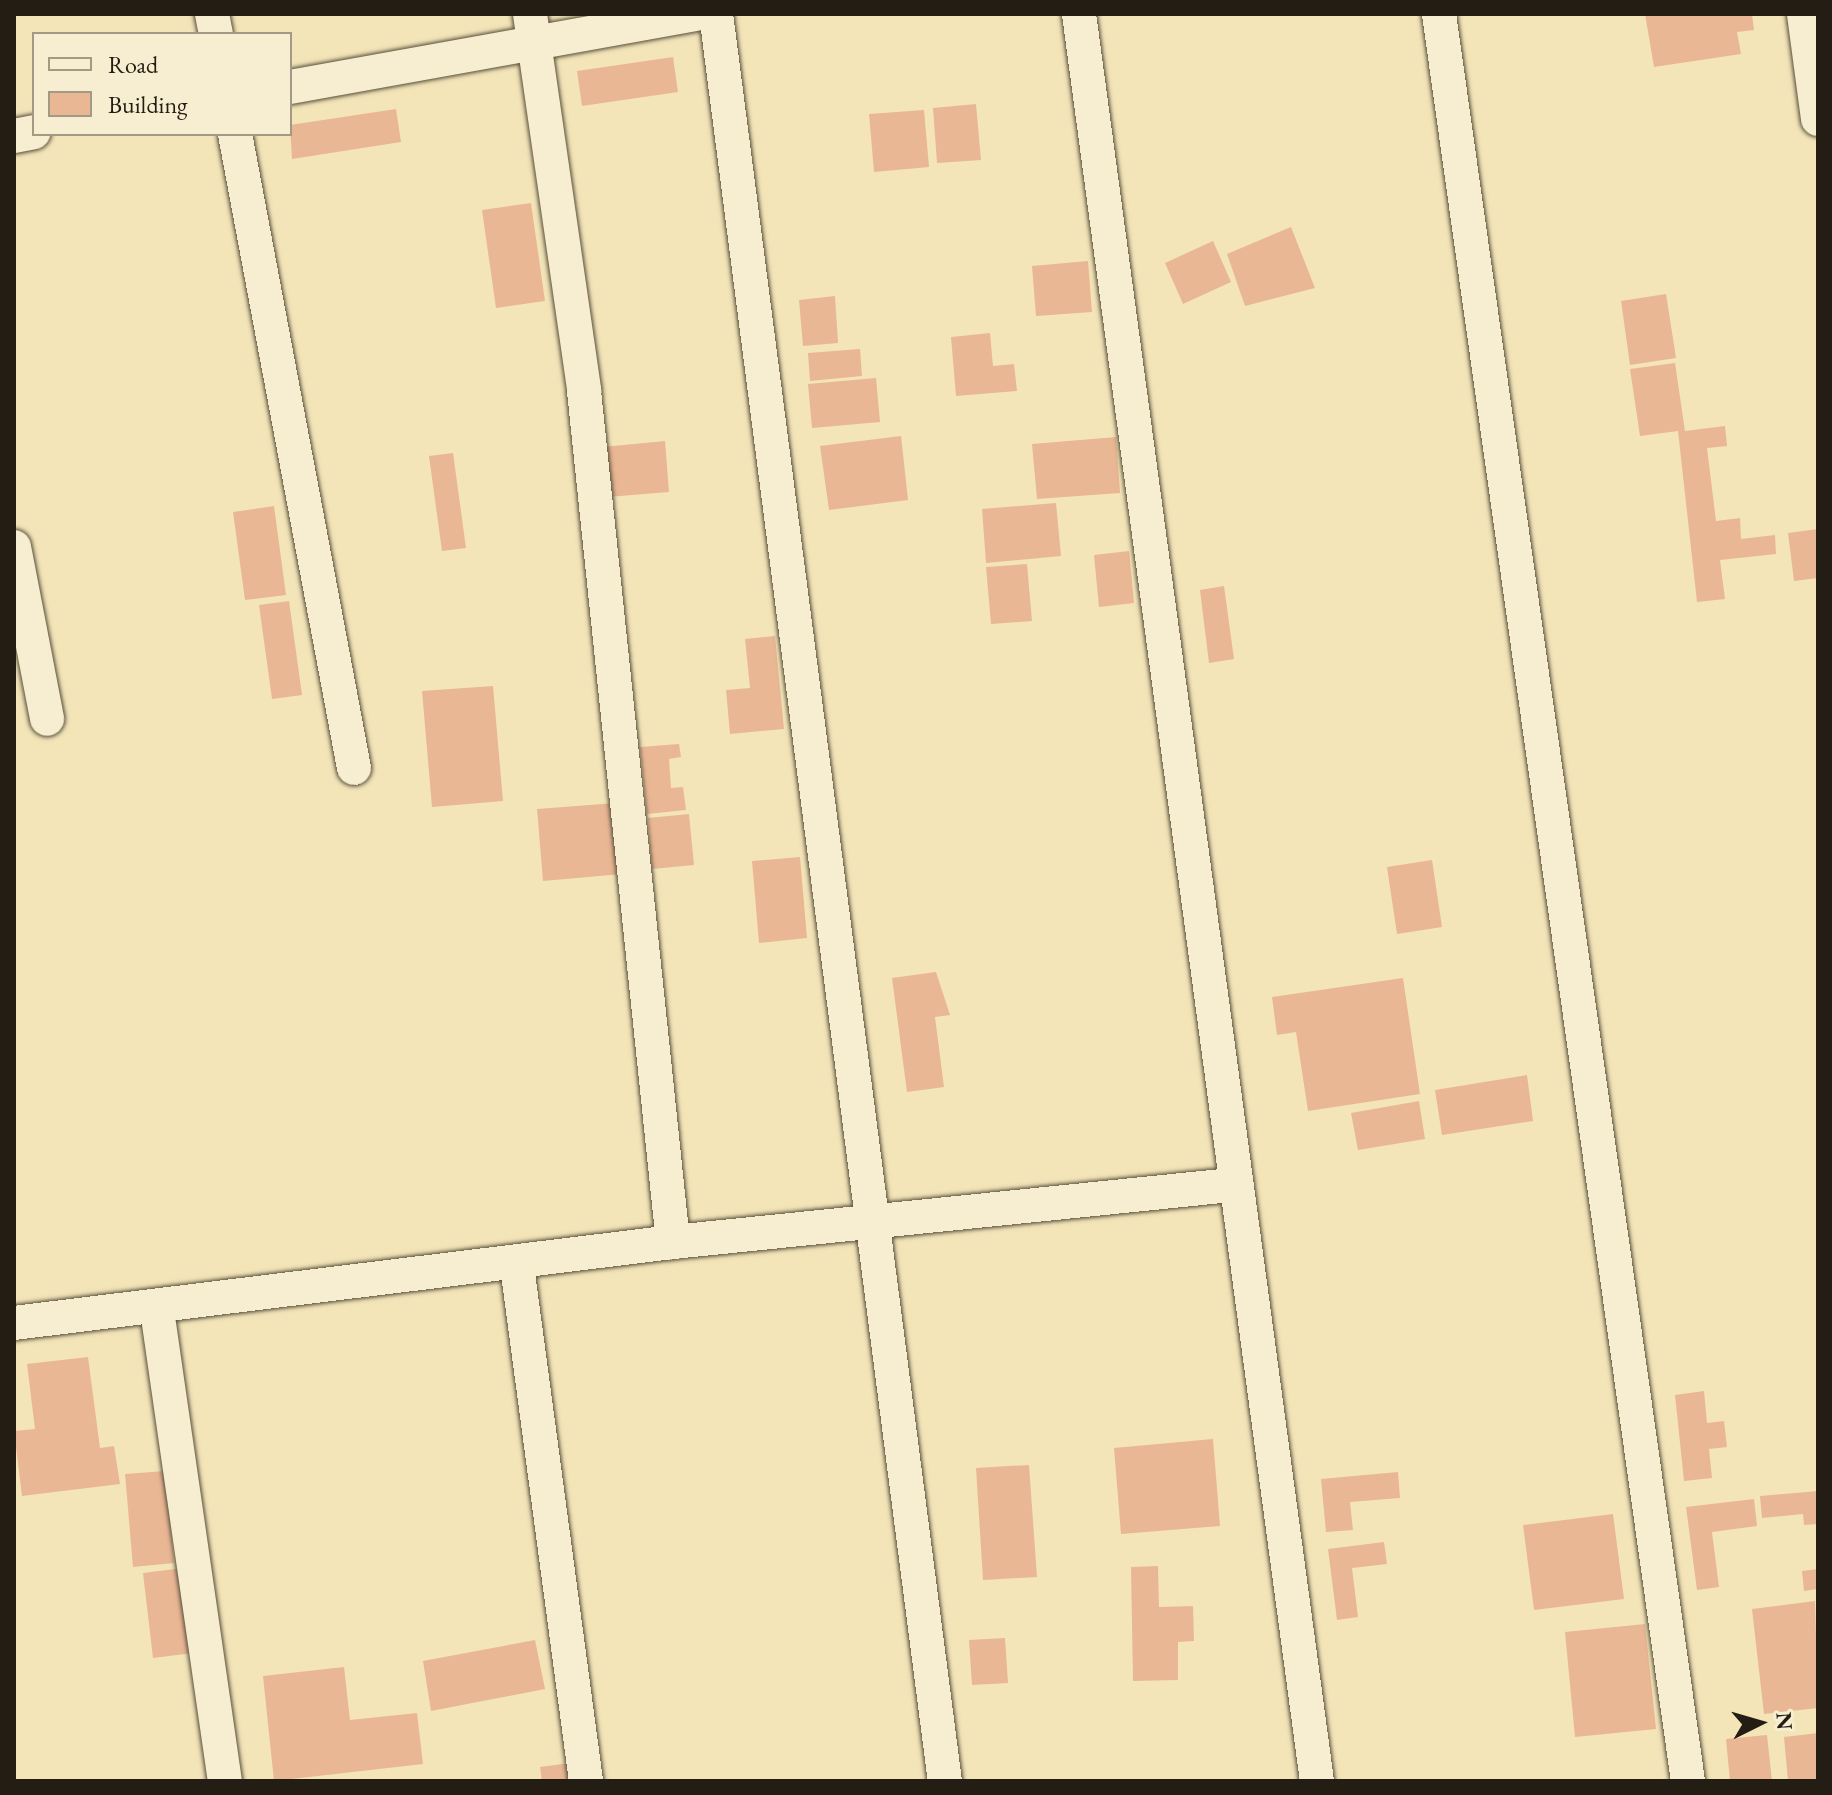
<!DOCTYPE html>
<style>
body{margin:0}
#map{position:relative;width:1832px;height:1795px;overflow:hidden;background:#f3e5b8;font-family:"EB Garamond",serif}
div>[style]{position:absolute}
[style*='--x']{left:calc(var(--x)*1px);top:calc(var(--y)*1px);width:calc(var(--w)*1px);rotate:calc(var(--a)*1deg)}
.building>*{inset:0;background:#eab794}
.roads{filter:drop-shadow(0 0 2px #584f3c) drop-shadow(0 0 2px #584f3c)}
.minor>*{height:34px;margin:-17px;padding:0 17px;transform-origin:17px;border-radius:17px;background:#f7eed1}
span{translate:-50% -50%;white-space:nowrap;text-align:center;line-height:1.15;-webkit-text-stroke:7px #f7eed1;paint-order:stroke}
.frame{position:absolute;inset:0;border:16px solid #241d13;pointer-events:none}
.legend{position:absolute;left:32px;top:32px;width:260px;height:104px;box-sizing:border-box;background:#f7eed1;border:2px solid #a39a85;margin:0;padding:10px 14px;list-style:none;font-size:24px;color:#241d13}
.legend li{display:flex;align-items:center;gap:16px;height:40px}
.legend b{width:40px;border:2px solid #a39a85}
.north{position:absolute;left:1720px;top:1683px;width:80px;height:80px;-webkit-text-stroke:6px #f7eed1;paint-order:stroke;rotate:85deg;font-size:22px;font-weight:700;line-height:32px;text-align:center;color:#241d13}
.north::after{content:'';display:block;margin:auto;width:28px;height:36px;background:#241d13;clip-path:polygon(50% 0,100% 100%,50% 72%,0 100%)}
</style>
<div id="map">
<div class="building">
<i style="clip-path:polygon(1645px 14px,1752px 14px,1754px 30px,1737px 32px,1741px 54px,1654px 67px)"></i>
<i style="clip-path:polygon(673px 57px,678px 92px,582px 106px,577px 71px)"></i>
<i style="clip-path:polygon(976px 104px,981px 160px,937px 163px,933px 108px)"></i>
<i style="clip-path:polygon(396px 109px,401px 142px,292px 159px,290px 125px)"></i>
<i style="clip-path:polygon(924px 110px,929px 167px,874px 172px,869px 114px)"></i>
<i style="clip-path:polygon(531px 203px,545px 301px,496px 308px,482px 210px)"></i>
<i style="clip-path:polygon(1291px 227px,1315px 288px,1245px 306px,1227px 254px)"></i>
<i style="clip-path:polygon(1213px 241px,1231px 282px,1183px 304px,1165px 263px)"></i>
<i style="clip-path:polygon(1088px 261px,1092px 312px,1036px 316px,1032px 266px)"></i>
<i style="clip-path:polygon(1666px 294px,1676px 358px,1630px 365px,1621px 301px)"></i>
<i style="clip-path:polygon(835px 296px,838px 343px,803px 346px,799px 300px)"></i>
<i style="clip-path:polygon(990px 333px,993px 366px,1014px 364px,1017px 391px,956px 396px,951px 337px)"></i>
<i style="clip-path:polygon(860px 349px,862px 376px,810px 381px,808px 353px)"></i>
<i style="clip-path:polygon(1675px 363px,1685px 431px,1725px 426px,1727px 446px,1707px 448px,1716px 521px,1740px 518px,1741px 539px,1775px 535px,1776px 554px,1720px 560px,1725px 599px,1697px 602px,1678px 431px,1640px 436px,1630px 369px)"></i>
<i style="clip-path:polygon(876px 378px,880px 422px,812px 428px,808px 384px)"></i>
<i style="clip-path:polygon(901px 436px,908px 500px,829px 510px,820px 446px)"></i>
<i style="clip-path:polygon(1116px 437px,1120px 493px,1037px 499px,1032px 444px)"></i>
<i style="clip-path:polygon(665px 441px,669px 492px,608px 497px,603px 447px)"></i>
<i style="clip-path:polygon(453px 453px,466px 548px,442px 551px,429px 456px)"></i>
<i style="clip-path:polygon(1056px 503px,1061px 556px,986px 563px,982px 509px)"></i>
<i style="clip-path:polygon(274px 506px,286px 595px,245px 600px,233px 512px)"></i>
<i style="clip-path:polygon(1818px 529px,1818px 578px,1794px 581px,1788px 533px)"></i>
<i style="clip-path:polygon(1129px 551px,1134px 603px,1099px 607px,1094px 555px)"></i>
<i style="clip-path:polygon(1027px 564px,1032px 621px,991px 624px,986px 567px)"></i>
<i style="clip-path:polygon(1224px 586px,1234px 659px,1209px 663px,1200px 590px)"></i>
<i style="clip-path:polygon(289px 601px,302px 695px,272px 699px,259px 605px)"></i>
<i style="clip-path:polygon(775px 636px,784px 729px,730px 734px,726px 690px,750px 688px,745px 639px)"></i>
<i style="clip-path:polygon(493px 686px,503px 801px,432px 807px,422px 691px)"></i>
<i style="clip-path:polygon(679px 744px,681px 757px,669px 759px,671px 788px,683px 787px,686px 810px,647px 814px,640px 747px)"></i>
<i style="clip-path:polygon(616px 803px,622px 874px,543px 881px,537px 809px)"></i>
<i style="clip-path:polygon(689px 814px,694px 865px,652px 869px,648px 818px)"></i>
<i style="clip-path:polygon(800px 857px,807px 938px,759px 943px,752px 861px)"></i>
<i style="clip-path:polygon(1432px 860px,1442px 927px,1397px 934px,1387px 867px)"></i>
<i style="clip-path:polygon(936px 972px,950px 1015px,935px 1017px,944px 1087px,907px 1092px,892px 978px)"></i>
<i style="clip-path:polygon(1403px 978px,1420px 1094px,1308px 1111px,1296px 1032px,1277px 1035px,1272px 997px)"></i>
<i style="clip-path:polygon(1527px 1075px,1533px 1121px,1442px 1135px,1435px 1090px)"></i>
<i style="clip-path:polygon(1419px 1101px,1425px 1139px,1358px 1150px,1351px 1113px)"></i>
<i style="clip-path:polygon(88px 1357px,100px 1448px,114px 1446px,120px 1484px,22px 1496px,14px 1431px,35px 1429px,27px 1364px)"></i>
<i style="clip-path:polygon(1704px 1391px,1707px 1423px,1724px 1421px,1727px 1447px,1709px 1449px,1712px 1478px,1684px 1481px,1675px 1395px)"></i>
<i style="clip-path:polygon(1213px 1439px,1220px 1526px,1121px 1534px,1114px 1448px)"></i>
<i style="clip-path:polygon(1029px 1465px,1037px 1577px,983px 1580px,976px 1468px)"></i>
<i style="clip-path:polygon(165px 1471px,174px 1563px,133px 1567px,125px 1474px)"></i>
<i style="clip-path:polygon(1398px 1472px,1400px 1498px,1350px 1502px,1353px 1530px,1326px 1532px,1321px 1479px)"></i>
<i style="clip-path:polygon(1818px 1491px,1818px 1524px,1804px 1525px,1803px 1514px,1762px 1518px,1760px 1496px)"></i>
<i style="clip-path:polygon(1754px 1499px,1757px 1526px,1712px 1532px,1719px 1587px,1697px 1590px,1686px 1507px)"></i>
<i style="clip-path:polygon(1613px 1514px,1624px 1599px,1534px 1610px,1523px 1525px)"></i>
<i style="clip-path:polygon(1384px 1542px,1387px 1564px,1352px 1568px,1358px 1617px,1337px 1620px,1328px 1549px)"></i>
<i style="clip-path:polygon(1158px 1566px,1159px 1607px,1193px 1606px,1194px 1641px,1178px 1642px,1178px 1680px,1133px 1681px,1131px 1567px)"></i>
<i style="clip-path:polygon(183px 1568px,193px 1653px,153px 1658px,143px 1573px)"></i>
<i style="clip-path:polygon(1818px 1569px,1818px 1589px,1804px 1591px,1802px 1571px)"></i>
<i style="clip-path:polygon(1815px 1601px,1818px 1708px,1764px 1714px,1752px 1609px)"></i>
<i style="clip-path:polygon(1645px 1624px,1656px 1729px,1575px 1737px,1565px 1632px)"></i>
<i style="clip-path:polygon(1005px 1638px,1008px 1683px,972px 1685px,969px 1640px)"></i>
<i style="clip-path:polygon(535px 1640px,545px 1689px,431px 1711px,423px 1661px)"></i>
<i style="clip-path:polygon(344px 1667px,350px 1720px,417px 1713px,423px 1764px,274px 1781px,263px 1676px)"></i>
<i style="clip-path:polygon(1818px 1733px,1818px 1779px,1788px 1781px,1784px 1737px)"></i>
<i style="clip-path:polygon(1767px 1735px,1772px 1781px,1730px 1781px,1726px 1739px)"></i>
<i style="clip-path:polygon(570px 1763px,572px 1781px,542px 1781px,540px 1767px)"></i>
</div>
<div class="roads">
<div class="minor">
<i style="--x:212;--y:14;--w:20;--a:79"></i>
<i style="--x:530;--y:14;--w:381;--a:81.8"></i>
<i style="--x:584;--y:391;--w:856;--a:84.03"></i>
<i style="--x:716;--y:14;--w:1782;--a:82.62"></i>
<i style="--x:1079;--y:14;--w:1783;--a:82.33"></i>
<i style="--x:1439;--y:14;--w:1784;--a:81.98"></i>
<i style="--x:1804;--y:14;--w:106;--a:82.4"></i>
<i style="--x:290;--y:87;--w:412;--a:-10.2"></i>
<i style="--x:235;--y:134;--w:645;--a:79.37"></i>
<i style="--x:14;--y:136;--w:20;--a:-11"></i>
<i style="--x:14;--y:547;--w:175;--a:79.1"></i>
<i style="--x:517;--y:1266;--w:520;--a:82.37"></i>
<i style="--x:157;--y:1310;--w:476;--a:81.8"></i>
<i style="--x:14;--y:1323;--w:664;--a:-7.01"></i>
<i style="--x:673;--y:1242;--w:561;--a:-5.83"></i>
</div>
</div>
<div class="frame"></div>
<ul class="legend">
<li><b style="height:10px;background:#f7eed1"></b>Road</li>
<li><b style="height:22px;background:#eab794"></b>Building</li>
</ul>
<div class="north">N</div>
</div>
